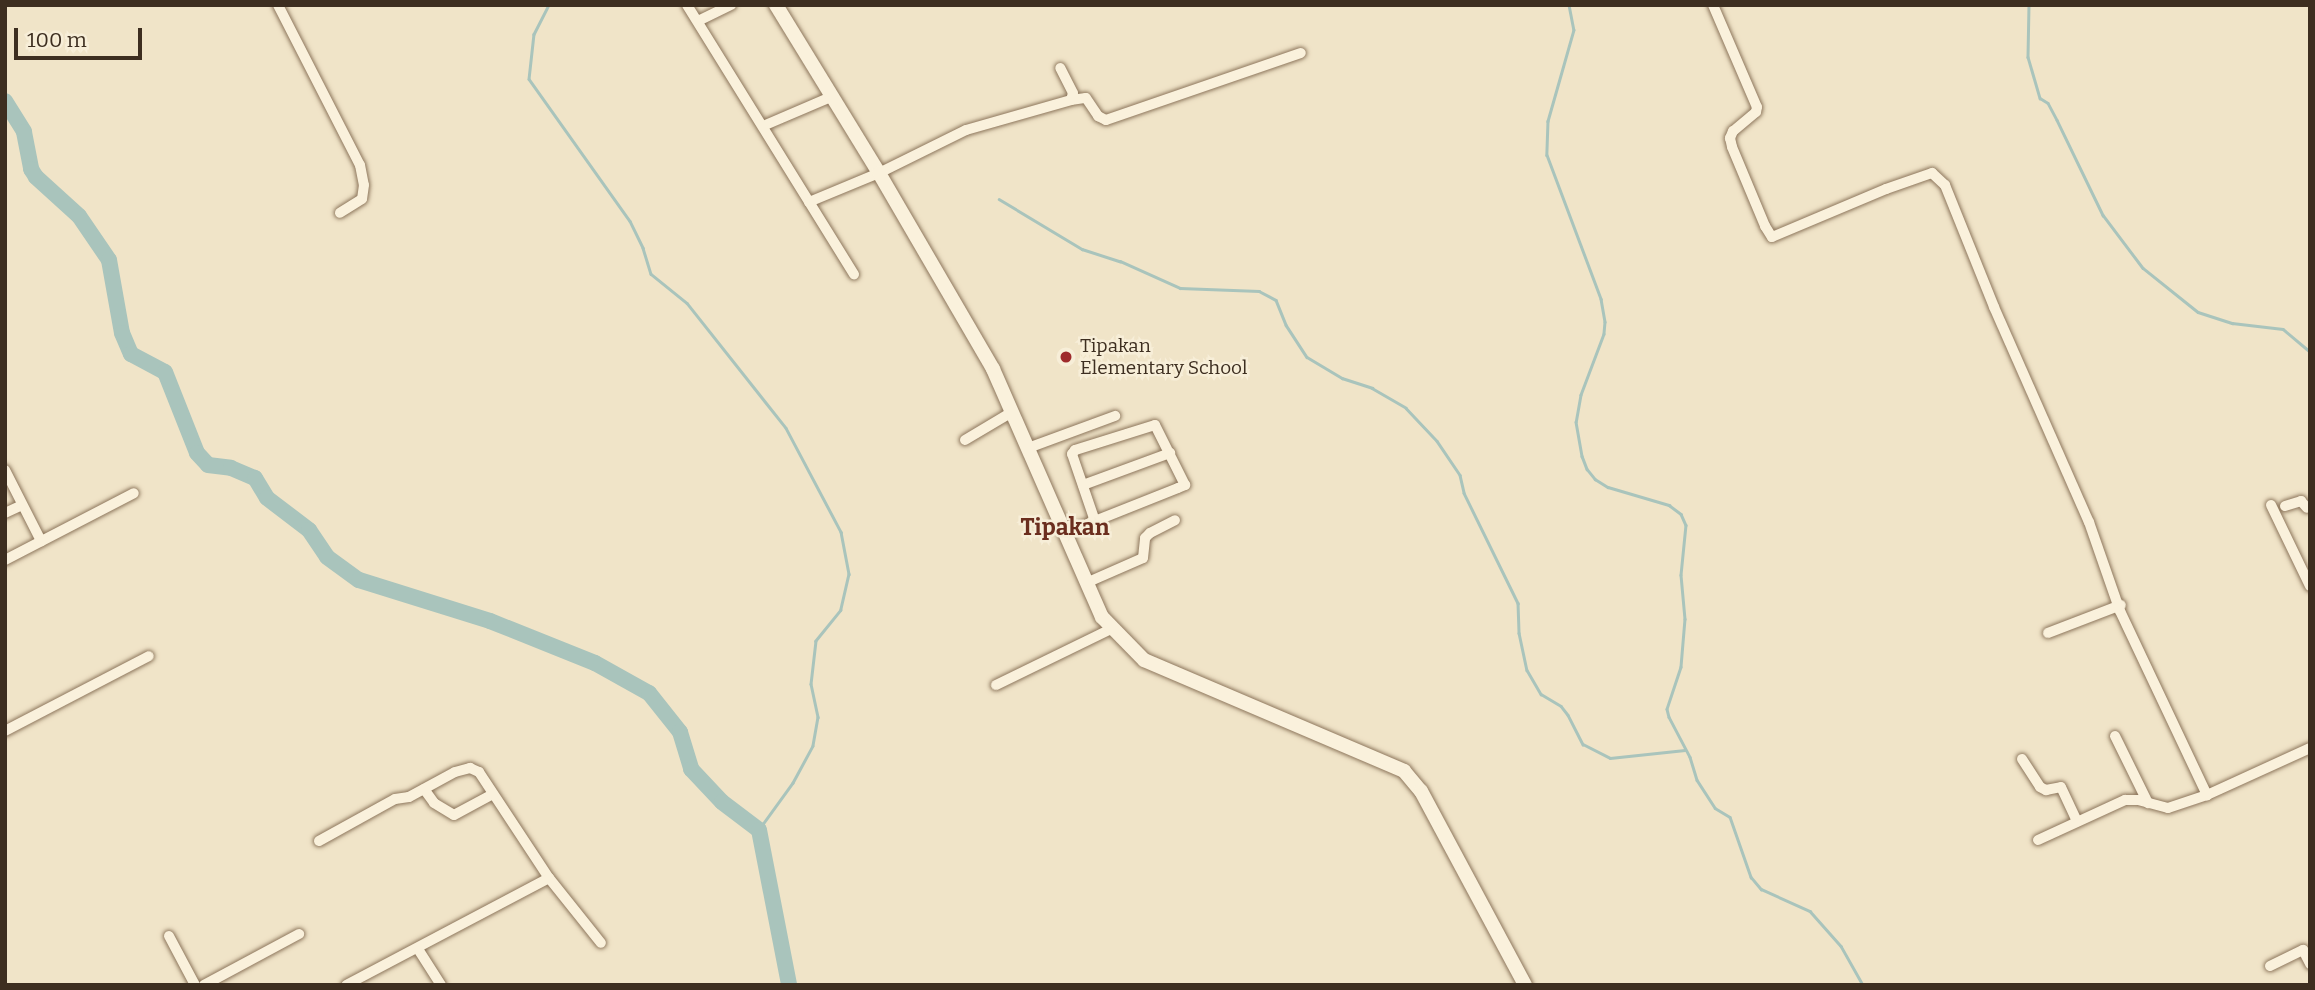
<!DOCTYPE html>
<style>
body{margin:0}
#map{position:relative;width:2315px;height:990px;overflow:hidden;background:#f0e4c8;font-family:Bitter,serif}
div>[style]{position:absolute}
[style*='--x']{left:calc(var(--x)*1px);top:calc(var(--y)*1px);width:calc(var(--w)*1px);rotate:calc(var(--a)*1deg)}
.stream>*{height:2.5px;margin:-1.25px;padding:0 1.25px;transform-origin:1.25px;border-radius:1.25px;background:#a9c4bc}
.river>*{height:16px;margin:-8px;padding:0 8px;transform-origin:8px;border-radius:8px;background:#a9c4bc}
.roads{filter:drop-shadow(0 0 2px #8d765c) drop-shadow(0 0 2px #8d765c)}
.street>*{height:10px;margin:-5px;padding:0 5px;transform-origin:5px;border-radius:5px;background:#faf1dc}
.secondary>*{height:14px;margin:-7px;padding:0 7px;transform-origin:7px;border-radius:7px;background:#faf1dc}
.dots>*{width:19px;height:19px;translate:-50% -50%;box-sizing:border-box;border:4px solid #f7eed8;border-radius:50%}
span{translate:-50% -50%;white-space:nowrap;text-align:center;line-height:1.15;-webkit-text-stroke:5px #f7eed8;paint-order:stroke}
.poi-label{font-size:19px;color:#3d2e20}
.left{translate:0 -50%;text-align:left}
.quarter-label{font-size:23px;color:#6b2e1e;font-weight:700}
.frame{position:absolute;inset:0;border:7px solid #3d2e20;pointer-events:none}
.scale{position:absolute;left:14px;top:28px;width:128px;height:32px;box-sizing:border-box;border:4px solid #3d2e20;border-top:0;padding-left:9px;font-size:21px;line-height:24px;white-space:nowrap;color:#3d2e20;-webkit-text-stroke:5px #f7eed8;paint-order:stroke}
</style>
<div id="map">
<div class="stream">
<i style="--x:549;--y:5;--w:33;--a:117"></i>
<i style="--x:534;--y:34;--w:45;--a:96.3"></i>
<i style="--x:529;--y:79;--w:174;--a:54.6"></i>
<i style="--x:630;--y:221;--w:30;--a:64"></i>
<i style="--x:643;--y:248;--w:27;--a:73"></i>
<i style="--x:651;--y:274;--w:46;--a:38.9"></i>
<i style="--x:687;--y:303;--w:159;--a:51.6"></i>
<i style="--x:786;--y:428;--w:118;--a:62.1"></i>
<i style="--x:841;--y:532;--w:43;--a:79.2"></i>
<i style="--x:849;--y:574;--w:37;--a:103"></i>
<i style="--x:841;--y:610;--w:40;--a:129"></i>
<i style="--x:816;--y:641;--w:43;--a:96.6"></i>
<i style="--x:811;--y:684;--w:34;--a:78"></i>
<i style="--x:818;--y:717;--w:29;--a:100"></i>
<i style="--x:813;--y:746;--w:42;--a:118.4"></i>
<i style="--x:793;--y:783;--w:58;--a:125.9"></i>
<i style="--x:1569;--y:5;--w:25;--a:79"></i>
<i style="--x:1574;--y:30;--w:95;--a:105.9"></i>
<i style="--x:1548;--y:121;--w:34;--a:92"></i>
<i style="--x:1547;--y:155;--w:154;--a:69.4"></i>
<i style="--x:1601;--y:299;--w:23;--a:80"></i>
<i style="--x:1605;--y:322;--w:12;--a:95"></i>
<i style="--x:1604;--y:334;--w:65;--a:110.7"></i>
<i style="--x:1581;--y:395;--w:27;--a:100"></i>
<i style="--x:1576;--y:422;--w:35;--a:80"></i>
<i style="--x:1582;--y:456;--w:14;--a:69"></i>
<i style="--x:1587;--y:469;--w:13;--a:51"></i>
<i style="--x:1595;--y:479;--w:15;--a:32"></i>
<i style="--x:1608;--y:487;--w:64;--a:16.4"></i>
<i style="--x:1669;--y:505;--w:15;--a:37"></i>
<i style="--x:1681;--y:514;--w:12;--a:66"></i>
<i style="--x:1686;--y:525;--w:50;--a:95.7"></i>
<i style="--x:1681;--y:575;--w:44;--a:84.8"></i>
<i style="--x:1685;--y:619;--w:48;--a:94.8"></i>
<i style="--x:1681;--y:667;--w:44;--a:108.4"></i>
<i style="--x:1667;--y:709;--w:8;--a:76"></i>
<i style="--x:1669;--y:717;--w:45;--a:62.3"></i>
<i style="--x:1690;--y:757;--w:24;--a:73"></i>
<i style="--x:1697;--y:780;--w:33;--a:57"></i>
<i style="--x:1715;--y:808;--w:17;--a:31"></i>
<i style="--x:1730;--y:817;--w:64;--a:70.7"></i>
<i style="--x:1751;--y:877;--w:16;--a:50"></i>
<i style="--x:1761;--y:889;--w:54;--a:24.2"></i>
<i style="--x:1810;--y:911;--w:47;--a:48.5"></i>
<i style="--x:1841;--y:946;--w:45;--a:60.6"></i>
<i style="--x:2029;--y:5;--w:52;--a:91.1"></i>
<i style="--x:2028;--y:57;--w:43;--a:73.7"></i>
<i style="--x:2040;--y:98;--w:9;--a:32"></i>
<i style="--x:2048;--y:103;--w:19;--a:62"></i>
<i style="--x:2057;--y:120;--w:106;--a:64.2"></i>
<i style="--x:2103;--y:215;--w:66;--a:53"></i>
<i style="--x:2143;--y:268;--w:70;--a:38.7"></i>
<i style="--x:2198;--y:312;--w:36;--a:18"></i>
<i style="--x:2232;--y:323;--w:51;--a:6.7"></i>
<i style="--x:2283;--y:329;--w:35;--a:40"></i>
<i style="--x:999;--y:199;--w:97;--a:31.1"></i>
<i style="--x:1082;--y:249;--w:40;--a:18"></i>
<i style="--x:1120;--y:261;--w:66;--a:24.2"></i>
<i style="--x:1180;--y:288;--w:79;--a:2.2"></i>
<i style="--x:1259;--y:291;--w:19;--a:28"></i>
<i style="--x:1276;--y:300;--w:27;--a:68"></i>
<i style="--x:1286;--y:325;--w:38;--a:57"></i>
<i style="--x:1307;--y:357;--w:41;--a:31"></i>
<i style="--x:1342;--y:378;--w:32;--a:18"></i>
<i style="--x:1372;--y:388;--w:39;--a:30"></i>
<i style="--x:1406;--y:408;--w:45;--a:46.8"></i>
<i style="--x:1437;--y:441;--w:41;--a:55.9"></i>
<i style="--x:1460;--y:475;--w:18;--a:77"></i>
<i style="--x:1464;--y:493;--w:123;--a:63.9"></i>
<i style="--x:1518;--y:603;--w:30;--a:88"></i>
<i style="--x:1519;--y:633;--w:38;--a:78"></i>
<i style="--x:1527;--y:670;--w:28;--a:60"></i>
<i style="--x:1541;--y:694;--w:23;--a:31"></i>
<i style="--x:1561;--y:706;--w:11;--a:52"></i>
<i style="--x:1568;--y:715;--w:33;--a:63"></i>
<i style="--x:1583;--y:744;--w:30;--a:27"></i>
<i style="--x:1610;--y:758;--w:75;--a:-6.1"></i>
</div>
<div class="river">
<i style="--x:5;--y:101;--w:36;--a:58"></i>
<i style="--x:24;--y:132;--w:38;--a:79"></i>
<i style="--x:31;--y:169;--w:9;--a:58"></i>
<i style="--x:36;--y:177;--w:58;--a:42.2"></i>
<i style="--x:79;--y:216;--w:53;--a:55.7"></i>
<i style="--x:109;--y:260;--w:74;--a:79.9"></i>
<i style="--x:122;--y:333;--w:23;--a:67"></i>
<i style="--x:131;--y:354;--w:38;--a:28"></i>
<i style="--x:165;--y:372;--w:87;--a:68.4"></i>
<i style="--x:197;--y:453;--w:16;--a:47"></i>
<i style="--x:208;--y:465;--w:23;--a:7"></i>
<i style="--x:231;--y:468;--w:26;--a:23"></i>
<i style="--x:255;--y:478;--w:23;--a:59"></i>
<i style="--x:267;--y:498;--w:53;--a:37.3"></i>
<i style="--x:309;--y:530;--w:32;--a:56"></i>
<i style="--x:327;--y:557;--w:39;--a:36"></i>
<i style="--x:359;--y:580;--w:137;--a:17.4"></i>
<i style="--x:490;--y:621;--w:113;--a:21.8"></i>
<i style="--x:595;--y:663;--w:62;--a:29.1"></i>
<i style="--x:649;--y:693;--w:50;--a:51.5"></i>
<i style="--x:680;--y:732;--w:39;--a:73"></i>
<i style="--x:691;--y:769;--w:45;--a:46.8"></i>
<i style="--x:722;--y:802;--w:46;--a:37.1"></i>
<i style="--x:759;--y:830;--w:158;--a:79"></i>
</div>
<div class="roads">
<div class="street">
<i style="--x:278;--y:5;--w:180;--a:62.9"></i>
<i style="--x:360;--y:165;--w:20;--a:79"></i>
<i style="--x:364;--y:185;--w:14;--a:98"></i>
<i style="--x:362;--y:199;--w:26;--a:148"></i>
<i style="--x:687;--y:5;--w:317;--a:58.2"></i>
<i style="--x:1713;--y:5;--w:111;--a:66.7"></i>
<i style="--x:1757;--y:107;--w:5;--a:101"></i>
<i style="--x:1756;--y:112;--w:30;--a:140"></i>
<i style="--x:1733;--y:131;--w:8;--a:113"></i>
<i style="--x:1730;--y:138;--w:9;--a:77"></i>
<i style="--x:1732;--y:147;--w:86;--a:67.3"></i>
<i style="--x:1765;--y:226;--w:13;--a:58"></i>
<i style="--x:1772;--y:237;--w:124;--a:-22.8"></i>
<i style="--x:1886;--y:189;--w:49;--a:-19.2"></i>
<i style="--x:1932;--y:173;--w:18;--a:43"></i>
<i style="--x:1945;--y:185;--w:131;--a:68.1"></i>
<i style="--x:1994;--y:307;--w:235;--a:66.2"></i>
<i style="--x:2089;--y:522;--w:94;--a:70.8"></i>
<i style="--x:2120;--y:611;--w:204;--a:64.7"></i>
<i style="--x:698;--y:21;--w:37;--a:-26"></i>
<i style="--x:1071;--y:100;--w:15;--a:-8"></i>
<i style="--x:1086;--y:98;--w:22;--a:56"></i>
<i style="--x:1098;--y:116;--w:9;--a:27"></i>
<i style="--x:1106;--y:120;--w:206;--a:-19"></i>
<i style="--x:763;--y:126;--w:76;--a:-23.2"></i>
<i style="--x:809;--y:202;--w:76;--a:-22.5"></i>
<i style="--x:879;--y:173;--w:97;--a:-26.3"></i>
<i style="--x:966;--y:130;--w:109;--a:-15.9"></i>
<i style="--x:1071;--y:100;--w:7;--a:-74"></i>
<i style="--x:1073;--y:93;--w:28;--a:-117"></i>
<i style="--x:965;--y:440;--w:55;--a:-30.8"></i>
<i style="--x:1028;--y:448;--w:93;--a:-20.2"></i>
<i style="--x:5;--y:470;--w:80;--a:63.1"></i>
<i style="--x:1083;--y:485;--w:93;--a:-20.2"></i>
<i style="--x:2271;--y:505;--w:90;--a:64.3"></i>
<i style="--x:2285;--y:506;--w:17;--a:-17"></i>
<i style="--x:2301;--y:501;--w:9;--a:49"></i>
<i style="--x:5;--y:513;--w:19;--a:-25"></i>
<i style="--x:1064;--y:533;--w:33;--a:-21"></i>
<i style="--x:1095;--y:521;--w:89;--a:-21.7"></i>
<i style="--x:1178;--y:488;--w:8;--a:-23"></i>
<i style="--x:1185;--y:485;--w:67;--a:-116.6"></i>
<i style="--x:1155;--y:425;--w:84;--a:162.6"></i>
<i style="--x:1075;--y:450;--w:5;--a:127"></i>
<i style="--x:1072;--y:454;--w:71;--a:71.1"></i>
<i style="--x:5;--y:560;--w:145;--a:-27.4"></i>
<i style="--x:1086;--y:583;--w:62;--a:-23.7"></i>
<i style="--x:1143;--y:558;--w:20;--a:-84"></i>
<i style="--x:1145;--y:538;--w:7;--a:-45"></i>
<i style="--x:1150;--y:533;--w:28;--a:-27"></i>
<i style="--x:2048;--y:633;--w:78;--a:-21"></i>
<i style="--x:996;--y:685;--w:128;--a:-26"></i>
<i style="--x:5;--y:731;--w:162;--a:-27.5"></i>
<i style="--x:2115;--y:736;--w:75;--a:63.8"></i>
<i style="--x:2022;--y:759;--w:33;--a:57"></i>
<i style="--x:2040;--y:787;--w:7;--a:27"></i>
<i style="--x:2046;--y:790;--w:15;--a:-11"></i>
<i style="--x:2061;--y:787;--w:38;--a:65"></i>
<i style="--x:424;--y:789;--w:17;--a:54"></i>
<i style="--x:434;--y:803;--w:23;--a:31"></i>
<i style="--x:454;--y:815;--w:44;--a:-28.3"></i>
<i style="--x:2038;--y:840;--w:96;--a:-24.7"></i>
<i style="--x:2125;--y:800;--w:13;--a:0"></i>
<i style="--x:2138;--y:800;--w:31;--a:15"></i>
<i style="--x:2168;--y:808;--w:41;--a:-18.4"></i>
<i style="--x:2207;--y:795;--w:113;--a:-24.5"></i>
<i style="--x:319;--y:841;--w:87;--a:-28.9"></i>
<i style="--x:395;--y:799;--w:14;--a:-8"></i>
<i style="--x:409;--y:797;--w:52;--a:-28.5"></i>
<i style="--x:455;--y:772;--w:16;--a:-15"></i>
<i style="--x:470;--y:768;--w:10;--a:24"></i>
<i style="--x:479;--y:772;--w:127;--a:56.6"></i>
<i style="--x:549;--y:878;--w:229;--a:152.2"></i>
<i style="--x:549;--y:878;--w:83;--a:51.3"></i>
<i style="--x:169;--y:936;--w:55;--a:62"></i>
<i style="--x:418;--y:949;--w:43;--a:57.4"></i>
<i style="--x:2270;--y:966;--w:37;--a:-26"></i>
<i style="--x:2303;--y:950;--w:16;--a:63"></i>
<i style="--x:204;--y:985;--w:108;--a:-28.2"></i>
</div>
<div class="secondary">
<i style="--x:776;--y:5;--w:197;--a:58.5"></i>
<i style="--x:879;--y:173;--w:227;--a:59.8"></i>
<i style="--x:993;--y:369;--w:271;--a:66.3"></i>
<i style="--x:1102;--y:617;--w:60;--a:45.7"></i>
<i style="--x:1144;--y:660;--w:283;--a:23.1"></i>
<i style="--x:1404;--y:771;--w:26;--a:50"></i>
<i style="--x:1421;--y:791;--w:220;--a:61.8"></i>
</div>
</div>
<div class="dots">
<i style="left:1066px;top:357px;background:#9e2a2b"></i>
</div>
<div class="poi-label">
<span class="left" style="left:1080px;top:357px">Tipakan<br>Elementary School</span>
</div>
<div class="quarter-label">
<span style="left:1065px;top:527px">Tipakan</span>
</div>
<div class="frame"></div>
<div class="scale">100 m</div>
</div>
